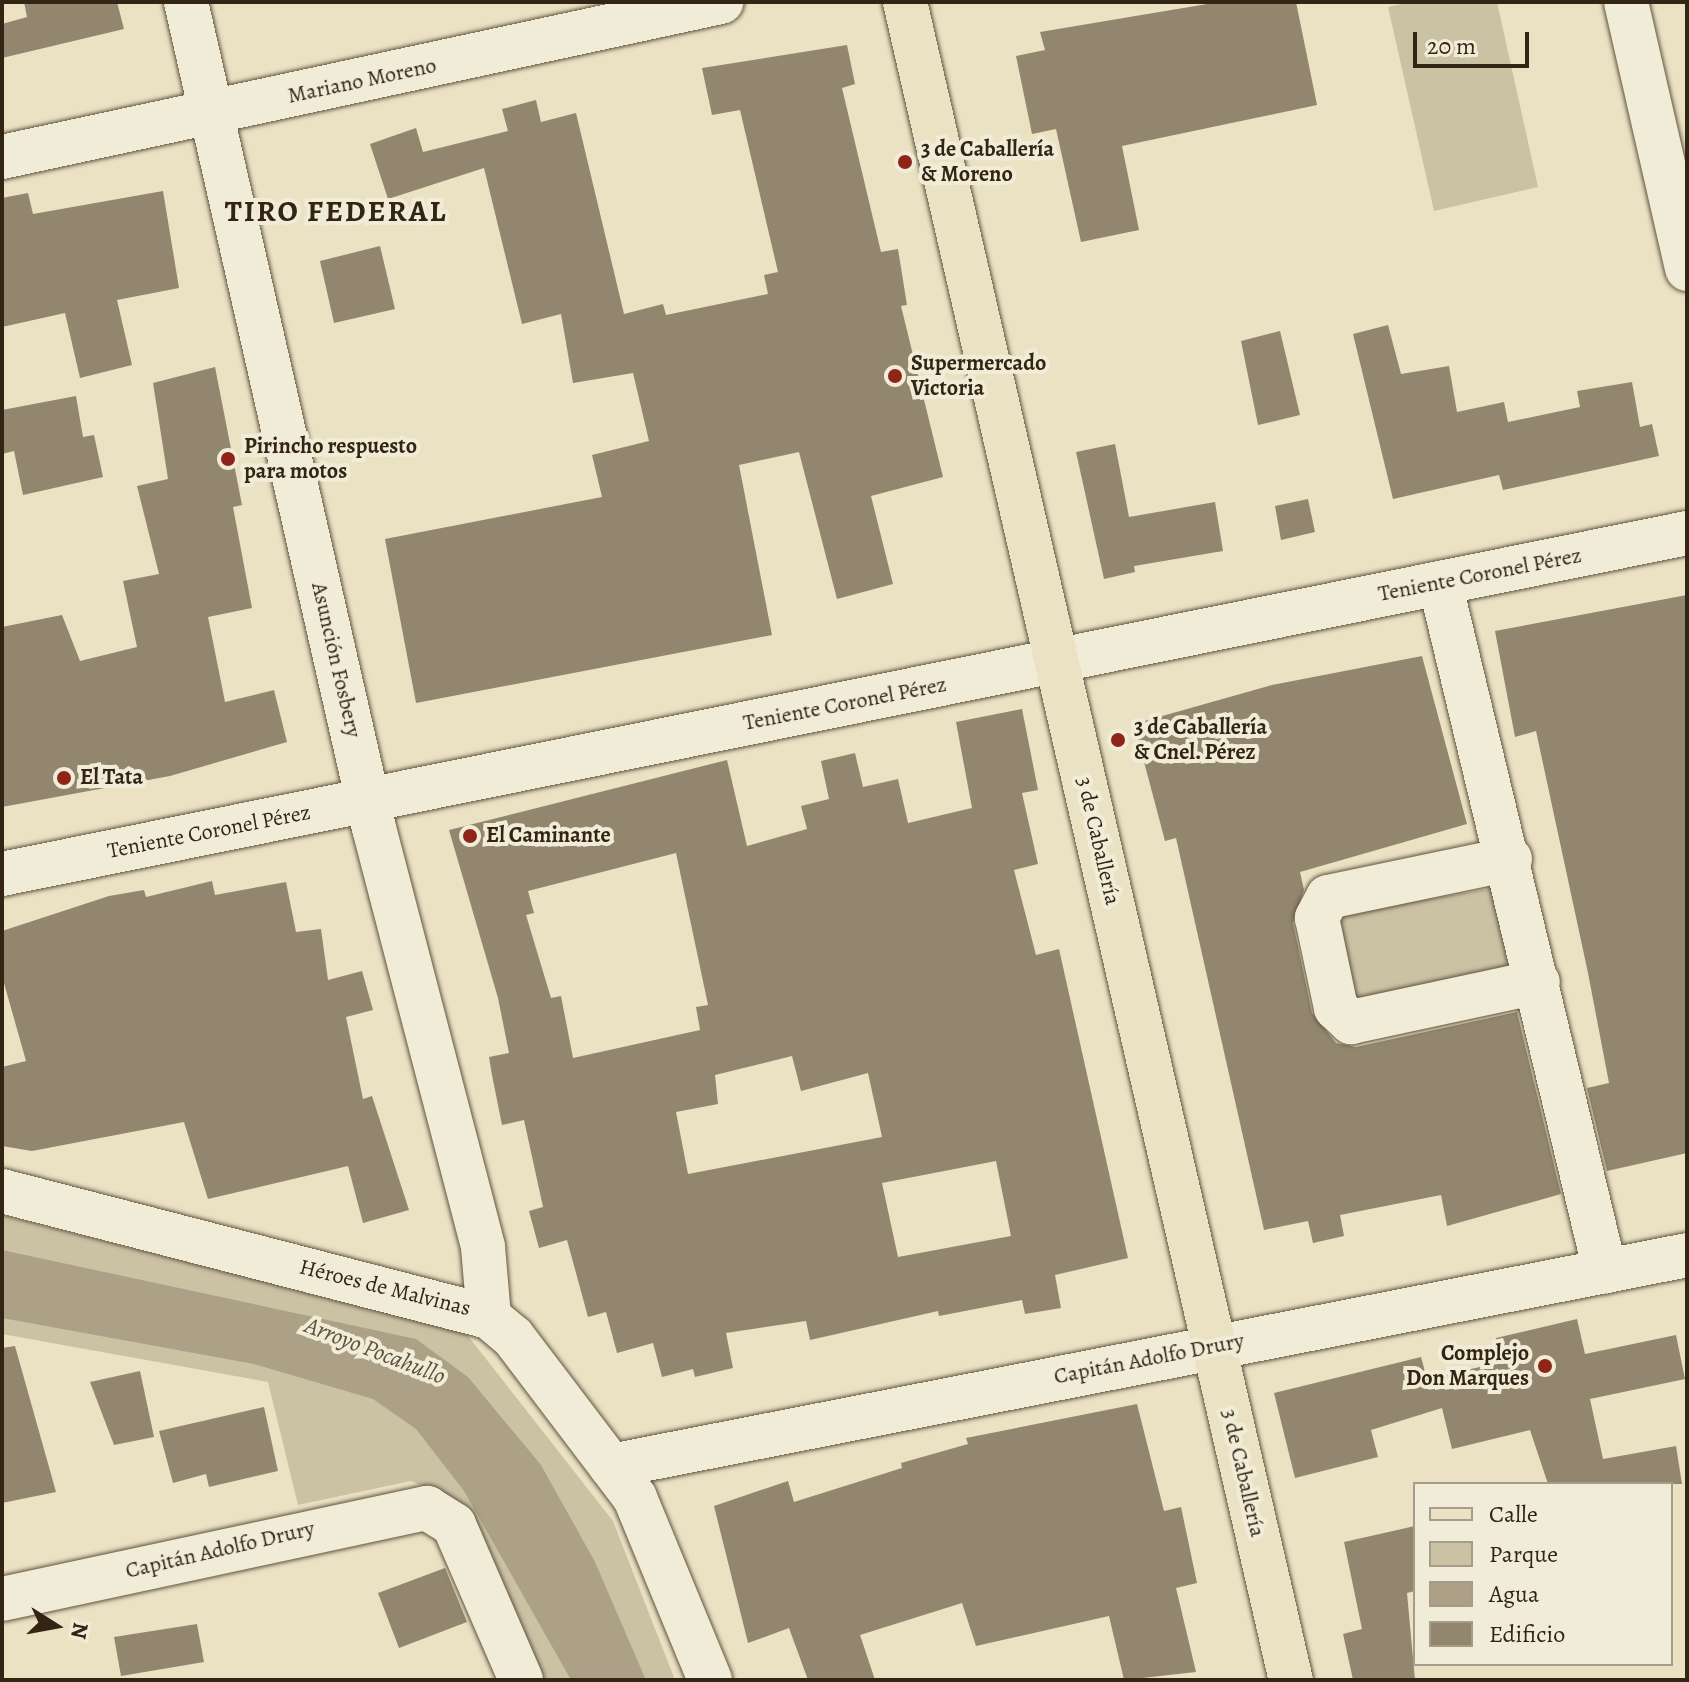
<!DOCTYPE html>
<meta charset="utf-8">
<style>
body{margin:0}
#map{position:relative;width:1689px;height:1682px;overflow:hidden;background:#eae2c2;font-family:Alegreya,serif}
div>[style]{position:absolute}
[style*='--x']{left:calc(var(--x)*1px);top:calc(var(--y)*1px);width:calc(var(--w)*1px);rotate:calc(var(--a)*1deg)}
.green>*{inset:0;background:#cbc2a4}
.water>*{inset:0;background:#aca187}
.building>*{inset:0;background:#92876e}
.roads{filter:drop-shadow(0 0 2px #615440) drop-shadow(0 0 2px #615440)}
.minor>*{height:44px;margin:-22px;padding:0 22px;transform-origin:22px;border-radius:22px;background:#f1ecd7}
.major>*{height:44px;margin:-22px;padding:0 22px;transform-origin:22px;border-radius:22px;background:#eae2c2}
.dots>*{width:22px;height:22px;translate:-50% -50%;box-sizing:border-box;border:4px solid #f1ecd7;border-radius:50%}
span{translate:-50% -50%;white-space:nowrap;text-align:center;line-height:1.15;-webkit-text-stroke:8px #f1ecd7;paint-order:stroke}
.street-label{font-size:22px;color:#332414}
.poi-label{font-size:22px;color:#332414;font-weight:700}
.left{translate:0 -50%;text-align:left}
.right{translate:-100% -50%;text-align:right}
.water-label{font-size:24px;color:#5d503c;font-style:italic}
.district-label{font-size:30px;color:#332414;font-weight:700;letter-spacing:2px}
.frame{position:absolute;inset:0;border:4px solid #332414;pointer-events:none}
.legend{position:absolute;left:1413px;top:1482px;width:260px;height:184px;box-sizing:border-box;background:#f1ecd7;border:2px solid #a59c89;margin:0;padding:10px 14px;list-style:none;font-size:24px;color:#332414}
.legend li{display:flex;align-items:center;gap:16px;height:40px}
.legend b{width:40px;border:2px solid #a59c89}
.north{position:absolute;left:16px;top:1586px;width:80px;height:80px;-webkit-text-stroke:6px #f1ecd7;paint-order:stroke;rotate:101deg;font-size:22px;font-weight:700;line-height:32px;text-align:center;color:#332414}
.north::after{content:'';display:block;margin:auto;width:28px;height:36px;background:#332414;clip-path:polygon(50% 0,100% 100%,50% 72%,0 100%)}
.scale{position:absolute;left:1413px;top:32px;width:116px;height:36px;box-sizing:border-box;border:4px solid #332414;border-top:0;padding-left:10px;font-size:24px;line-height:28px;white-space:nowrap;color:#332414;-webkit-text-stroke:6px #f1ecd7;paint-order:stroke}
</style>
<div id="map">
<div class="green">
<i style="clip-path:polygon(1410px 2px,1497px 2px,1538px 187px,1434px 211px,1388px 7px)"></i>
<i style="clip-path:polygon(1500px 887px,1516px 971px,1352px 1007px,1335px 915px)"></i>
<i style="clip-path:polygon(2px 1215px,465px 1332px,613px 1521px,675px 1680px,543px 1680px,459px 1501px,411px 1481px,298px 1505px,268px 1382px,2px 1334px)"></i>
</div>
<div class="water">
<i style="clip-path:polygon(2px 1250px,416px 1339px,468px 1377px,541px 1465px,595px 1562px,646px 1680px,571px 1680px,464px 1491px,416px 1429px,373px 1399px,254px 1364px,2px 1318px)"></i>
</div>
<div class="building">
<i style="clip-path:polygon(24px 2px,117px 2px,124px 29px,2px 58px,2px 24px,27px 17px)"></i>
<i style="clip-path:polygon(1219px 2px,1296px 2px,1317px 105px,1122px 146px,1139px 230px,1081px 242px,1056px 129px,1032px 134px,1016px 56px,1045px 50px,1040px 32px)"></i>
<i style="clip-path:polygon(847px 45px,855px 84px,842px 88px,881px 252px,898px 249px,907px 305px,901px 306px,943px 477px,871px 496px,893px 584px,837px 599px,799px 452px,739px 465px,772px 635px,416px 703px,385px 539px,602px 497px,592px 455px,649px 441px,633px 373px,573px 383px,561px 314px,522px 324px,484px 168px,388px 199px,370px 144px,416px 128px,423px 152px,508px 131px,502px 109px,536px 100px,541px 122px,576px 113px,624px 314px,663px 304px,666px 315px,768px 294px,764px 275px,778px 272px,740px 110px,712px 115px,702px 68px)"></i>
<i style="clip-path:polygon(163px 191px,179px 288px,117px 300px,132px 365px,80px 378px,65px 313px,2px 327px,2px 198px,28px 193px,33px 214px)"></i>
<i style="clip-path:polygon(380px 246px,395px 309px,334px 323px,320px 261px)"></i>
<i style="clip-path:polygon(1388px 325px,1401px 374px,1449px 366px,1457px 412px,1504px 402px,1508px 422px,1580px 407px,1577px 391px,1632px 382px,1640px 427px,1652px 424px,1659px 456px,1503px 490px,1499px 475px,1393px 499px,1353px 334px)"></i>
<i style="clip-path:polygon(1280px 331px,1300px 415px,1258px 425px,1241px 341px)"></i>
<i style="clip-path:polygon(215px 367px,242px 505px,233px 507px,252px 608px,208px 617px,225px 702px,274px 690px,287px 742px,170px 776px,2px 807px,2px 627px,62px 615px,80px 661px,137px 647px,123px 581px,159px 574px,137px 486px,168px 479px,153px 383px)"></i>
<i style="clip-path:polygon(76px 396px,83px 437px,94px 435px,103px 477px,23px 495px,14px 451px,2px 454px,2px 410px)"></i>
<i style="clip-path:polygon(1115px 444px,1129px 517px,1215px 502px,1223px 551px,1134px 566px,1135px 572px,1104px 579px,1076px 452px)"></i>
<i style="clip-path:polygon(1308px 499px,1315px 532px,1281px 540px,1275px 506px)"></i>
<i style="clip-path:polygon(1687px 595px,1687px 1153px,1607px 1171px,1587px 1088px,1609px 1083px,1588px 973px,1536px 731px,1515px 737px,1495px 631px)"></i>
<i style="clip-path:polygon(1422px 656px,1467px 824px,1300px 872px,1304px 890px,1293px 923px,1312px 1013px,1336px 1043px,1356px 1047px,1517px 1012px,1561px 1194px,1447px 1226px,1441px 1195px,1340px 1215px,1344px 1236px,1313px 1243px,1308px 1221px,1264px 1230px,1176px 838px,1165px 841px,1134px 724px,1272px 685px)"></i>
<i style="clip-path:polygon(evenodd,1022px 709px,1038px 790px,1022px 793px,1038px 864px,1014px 870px,1036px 955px,1059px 949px,1128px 1258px,1055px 1275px,1061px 1308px,1025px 1314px,1022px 1300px,939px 1316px,938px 1311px,810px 1340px,806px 1321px,726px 1333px,733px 1368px,695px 1377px,693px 1369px,662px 1377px,653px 1343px,617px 1353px,606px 1312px,588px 1317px,567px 1240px,539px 1248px,529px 1211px,543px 1207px,524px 1120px,502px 1125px,492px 1075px,489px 1057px,509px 1053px,498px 998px,449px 830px,727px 760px,747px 846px,807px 829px,801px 806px,829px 799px,821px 761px,855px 753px,863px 787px,898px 779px,908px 823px,972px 808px,956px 722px,1022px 709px,676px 853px,708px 1005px,696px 1007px,700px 1030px,573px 1058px,561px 996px,551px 998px,526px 915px,534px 913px,528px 891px,676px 853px,1022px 709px,792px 1056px,801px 1091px,868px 1073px,882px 1137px,688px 1174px,676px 1112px,718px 1104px,715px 1075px,792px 1056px,1022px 709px,996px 1161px,1011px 1236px,898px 1257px,882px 1183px,996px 1161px)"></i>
<i style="clip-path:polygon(212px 881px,215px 895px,286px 882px,296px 932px,321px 929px,328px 980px,362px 971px,373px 1010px,346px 1017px,363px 1099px,372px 1096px,409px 1210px,363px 1223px,348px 1166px,208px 1199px,184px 1122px,32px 1151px,2px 1146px,2px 1067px,26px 1061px,2px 976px,2px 931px,109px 896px,144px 890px,146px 897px)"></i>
<i style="clip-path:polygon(1577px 1319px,1585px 1354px,1676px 1335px,1685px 1379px,1590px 1399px,1603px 1459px,1676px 1446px,1682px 1484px,1548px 1484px,1530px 1430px,1452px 1449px,1442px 1408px,1371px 1430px,1378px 1457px,1295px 1478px,1274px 1393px,1421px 1357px,1427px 1379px,1502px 1362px,1496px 1338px)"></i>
<i style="clip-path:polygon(15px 1346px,56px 1492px,2px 1503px,2px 1348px)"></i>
<i style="clip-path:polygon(140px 1371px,154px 1437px,114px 1445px,90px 1382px)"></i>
<i style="clip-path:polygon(1137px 1404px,1164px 1511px,1181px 1507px,1197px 1583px,1176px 1588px,1196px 1672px,1124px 1680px,1109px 1616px,976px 1646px,962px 1603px,860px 1635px,875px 1680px,808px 1680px,789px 1628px,748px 1643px,714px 1506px,788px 1481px,794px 1502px,902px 1468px,901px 1463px,968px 1444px,966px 1438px)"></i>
<i style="clip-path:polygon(264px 1407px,278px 1471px,209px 1487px,206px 1474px,173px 1483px,159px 1431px)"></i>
<i style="clip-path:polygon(1415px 1526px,1415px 1591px,1407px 1593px,1415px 1680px,1353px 1680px,1343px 1634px,1362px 1629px,1344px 1542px)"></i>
<i style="clip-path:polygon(445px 1568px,467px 1622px,399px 1648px,378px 1593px)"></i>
<i style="clip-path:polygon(197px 1624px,204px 1662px,121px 1676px,114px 1637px)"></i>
</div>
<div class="roads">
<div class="minor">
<i style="--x:186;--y:2;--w:847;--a:77.18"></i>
<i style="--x:374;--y:828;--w:433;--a:75.4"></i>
<i style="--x:483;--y:1247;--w:70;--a:85.1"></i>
<i style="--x:1626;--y:2;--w:274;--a:77.1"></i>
<i style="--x:2;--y:157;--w:736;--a:-12.17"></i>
<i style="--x:1440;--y:583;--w:708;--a:76.51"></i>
<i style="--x:1510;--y:859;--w:186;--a:168.2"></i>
<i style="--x:1328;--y:897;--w:24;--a:118"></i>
<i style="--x:1317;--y:918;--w:92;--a:78.1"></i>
<i style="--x:1336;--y:1008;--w:21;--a:43"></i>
<i style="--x:1351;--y:1022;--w:191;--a:-12.1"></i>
<i style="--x:2;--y:874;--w:1719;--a:-11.44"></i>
<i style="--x:2;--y:1191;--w:503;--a:14.51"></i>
<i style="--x:489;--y:1317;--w:31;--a:40"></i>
<i style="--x:513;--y:1337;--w:202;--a:52.8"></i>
<i style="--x:635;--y:1498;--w:197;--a:67.6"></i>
<i style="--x:611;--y:1466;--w:1096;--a:-11.09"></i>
<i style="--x:2;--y:1599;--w:435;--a:-12.1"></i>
<i style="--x:427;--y:1508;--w:32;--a:32"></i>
<i style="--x:454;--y:1525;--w:169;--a:66.6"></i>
</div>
<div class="major">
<i style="--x:905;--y:2;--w:1722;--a:77.05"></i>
</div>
</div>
<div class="dots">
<i style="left:905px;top:162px;background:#8f2418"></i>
<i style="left:895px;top:376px;background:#8f2418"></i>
<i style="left:228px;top:459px;background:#8f2418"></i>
<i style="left:1118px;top:740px;background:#8f2418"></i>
<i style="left:64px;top:778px;background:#8f2418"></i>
<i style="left:470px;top:836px;background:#8f2418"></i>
<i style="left:1545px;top:1366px;background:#8f2418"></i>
</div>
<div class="street-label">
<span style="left:362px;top:81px;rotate:-12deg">Mariano Moreno</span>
<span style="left:1480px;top:575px;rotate:-11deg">Teniente Coronel Pérez</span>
<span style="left:336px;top:660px;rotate:77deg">Asunción Fosbery</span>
<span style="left:845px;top:704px;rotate:-11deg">Teniente Coronel Pérez</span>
<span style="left:209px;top:832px;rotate:-11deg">Teniente Coronel Pérez</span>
<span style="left:1098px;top:841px;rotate:77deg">3 de Caballería</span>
<span style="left:385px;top:1288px;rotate:14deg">Héroes de Malvinas</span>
<span style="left:1149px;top:1359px;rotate:-11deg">Capitán Adolfo Drury</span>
<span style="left:1243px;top:1473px;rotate:77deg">3 de Caballería</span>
<span style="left:220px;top:1550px;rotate:-13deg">Capitán Adolfo Drury</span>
</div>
<div class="poi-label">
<span class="left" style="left:921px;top:162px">3 de Caballería<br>&amp; Moreno</span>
<span class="left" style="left:911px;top:376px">Supermercado<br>Victoria</span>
<span class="left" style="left:244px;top:459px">Pirincho respuesto<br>para motos</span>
<span class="left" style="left:1134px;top:740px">3 de Caballería<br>&amp; Cnel. Pérez</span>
<span class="left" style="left:80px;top:778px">El Tata</span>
<span class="left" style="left:486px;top:836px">El Caminante</span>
<span class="right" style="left:1529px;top:1366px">Complejo<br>Don Marques</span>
</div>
<div class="water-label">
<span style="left:375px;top:1351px;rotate:21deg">Arroyo Pocahullo</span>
</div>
<div class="district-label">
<span style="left:336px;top:211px">TIRO FEDERAL</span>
</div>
<div class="frame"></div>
<ul class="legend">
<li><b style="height:10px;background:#eae2c2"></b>Calle</li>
<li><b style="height:22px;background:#cbc2a4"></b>Parque</li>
<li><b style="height:22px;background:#aca187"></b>Agua</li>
<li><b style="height:22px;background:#92876e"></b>Edificio</li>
</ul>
<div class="north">N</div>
<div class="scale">20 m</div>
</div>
